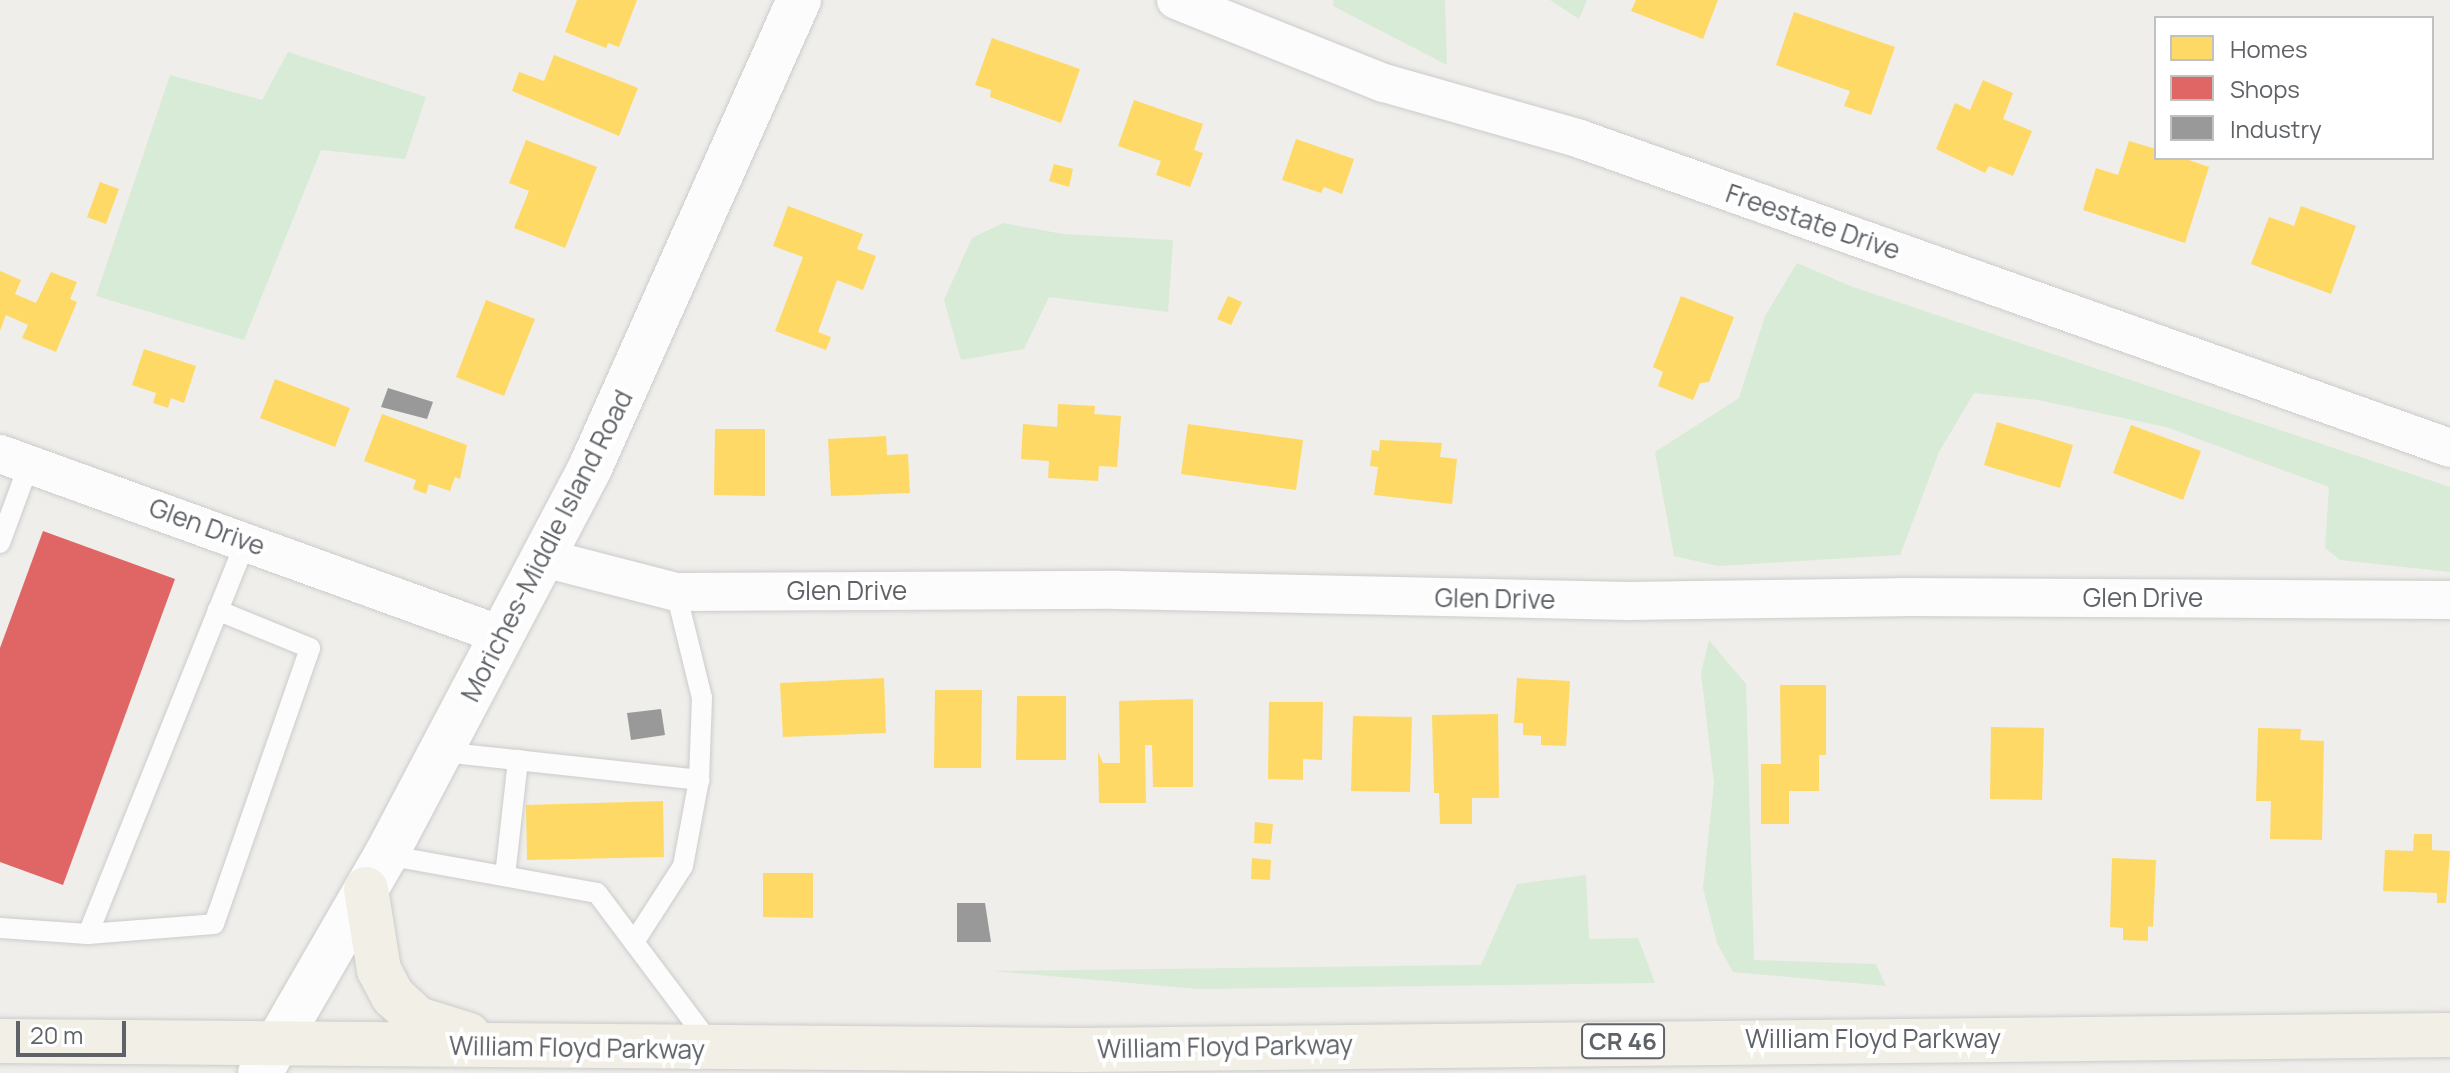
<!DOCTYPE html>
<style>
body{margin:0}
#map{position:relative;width:2450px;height:1073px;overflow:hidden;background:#efeeea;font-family:Manrope,sans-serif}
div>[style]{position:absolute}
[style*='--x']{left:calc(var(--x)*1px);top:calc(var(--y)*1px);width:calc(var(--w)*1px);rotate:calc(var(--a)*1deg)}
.green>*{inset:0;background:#d8ebd6}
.homes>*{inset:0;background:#ffd966}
.shops>*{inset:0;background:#e06666}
.industry>*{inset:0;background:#999}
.roads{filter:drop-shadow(0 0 2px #cbcccc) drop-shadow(0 0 2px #cbcccc)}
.service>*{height:20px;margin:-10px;padding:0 10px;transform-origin:10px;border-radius:10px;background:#fdfcfc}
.minor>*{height:38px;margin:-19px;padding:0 19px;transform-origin:19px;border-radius:19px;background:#fdfcfc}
.secondary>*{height:44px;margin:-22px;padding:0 22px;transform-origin:22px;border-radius:22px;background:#fdfcfc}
.trunk>*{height:44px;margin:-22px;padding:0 22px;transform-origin:22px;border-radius:22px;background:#f2f0e6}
span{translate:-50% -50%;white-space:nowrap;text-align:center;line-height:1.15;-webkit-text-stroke:8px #fff;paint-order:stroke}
.shield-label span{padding:2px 6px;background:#fff;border:2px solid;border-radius:6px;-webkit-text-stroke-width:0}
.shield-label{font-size:24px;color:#5f6368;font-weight:700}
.street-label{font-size:26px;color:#5f6368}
.legend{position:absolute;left:2154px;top:16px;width:280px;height:144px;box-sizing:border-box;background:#fff;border:2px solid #bfc1c3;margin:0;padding:10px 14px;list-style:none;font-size:24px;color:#5f6368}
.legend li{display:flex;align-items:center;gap:16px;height:40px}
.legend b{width:40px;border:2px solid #bfc1c3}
.scale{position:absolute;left:16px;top:1021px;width:110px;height:36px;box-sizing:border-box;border:4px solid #5f6368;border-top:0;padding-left:10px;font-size:24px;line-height:28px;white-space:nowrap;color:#5f6368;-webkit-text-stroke:6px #fff;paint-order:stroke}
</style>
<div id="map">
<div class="green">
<i style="clip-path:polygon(1334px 0,1445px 0,1447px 65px,1333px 6px)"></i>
<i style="clip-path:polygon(1550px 0,1587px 0,1579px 19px)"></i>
<i style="clip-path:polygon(288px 52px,426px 97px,405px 159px,321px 150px,244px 340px,96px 296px,170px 75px,262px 100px)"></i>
<i style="clip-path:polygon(1003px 223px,1063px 234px,1173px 240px,1168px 312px,1049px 297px,1024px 349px,961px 360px,944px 300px,972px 238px)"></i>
<i style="clip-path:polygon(1797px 263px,1853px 287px,2450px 487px,2450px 572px,2340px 560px,2325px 548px,2329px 487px,2166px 427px,2038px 400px,1974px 393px,1939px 452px,1900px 555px,1718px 566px,1674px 556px,1655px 452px,1739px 398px,1765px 316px)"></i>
<i style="clip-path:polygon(1709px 640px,1746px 684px,1754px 960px,1876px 964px,1886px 986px,1733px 972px,1717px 943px,1703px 888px,1714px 783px,1701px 673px)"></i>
<i style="clip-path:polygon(1586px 875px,1589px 939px,1638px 938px,1655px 983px,1198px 989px,992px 971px,1481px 965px,1517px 884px)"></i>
</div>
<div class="homes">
<i style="clip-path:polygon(577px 0,637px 0,619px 47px,608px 43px,606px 48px,565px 32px)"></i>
<i style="clip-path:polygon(1636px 0,1718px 0,1703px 39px,1631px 11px)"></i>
<i style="clip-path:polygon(1794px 12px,1895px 47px,1871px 115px,1844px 106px,1850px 91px,1776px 65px)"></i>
<i style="clip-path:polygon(992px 38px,1080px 69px,1061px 123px,990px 97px,991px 90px,975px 85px)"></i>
<i style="clip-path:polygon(554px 55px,638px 88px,619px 136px,512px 91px,519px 72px,544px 81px)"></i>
<i style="clip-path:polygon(1983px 80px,2013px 93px,2003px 119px,2032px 131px,2013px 176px,1989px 166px,1985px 173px,1936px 149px,1955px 103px,1970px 110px)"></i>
<i style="clip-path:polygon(1134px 100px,1203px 124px,1194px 150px,1203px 153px,1190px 187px,1156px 175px,1161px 161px,1118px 146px)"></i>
<i style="clip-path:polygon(1296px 139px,1354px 159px,1342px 194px,1324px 187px,1321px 193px,1282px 180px)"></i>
<i style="clip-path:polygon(526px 140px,597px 167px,565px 248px,514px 228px,529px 191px,509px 183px)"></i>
<i style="clip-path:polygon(2129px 141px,2156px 149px,2156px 158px,2183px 158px,2209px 167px,2185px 243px,2083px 210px,2096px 168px,2118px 175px)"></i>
<i style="clip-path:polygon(1054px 164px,1073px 169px,1069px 187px,1049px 181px)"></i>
<i style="clip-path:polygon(100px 182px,119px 189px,106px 224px,87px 217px)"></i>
<i style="clip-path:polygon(788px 206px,863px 234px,857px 249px,876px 256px,863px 290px,837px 280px,818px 332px,831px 337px,826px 350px,775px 331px,803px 257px,773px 246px)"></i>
<i style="clip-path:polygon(2301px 206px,2356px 226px,2331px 294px,2251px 264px,2269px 217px,2294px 226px)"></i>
<i style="clip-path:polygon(0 271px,21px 280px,15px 294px,36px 303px,51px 272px,77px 282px,70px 299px,77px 302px,56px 352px,22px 338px,28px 325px,6px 315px,0 331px)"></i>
<i style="clip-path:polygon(1228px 296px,1242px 302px,1231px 325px,1217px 319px)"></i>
<i style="clip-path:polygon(1681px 296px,1734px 317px,1709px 382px,1700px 383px,1693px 400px,1658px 386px,1663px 372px,1653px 367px)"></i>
<i style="clip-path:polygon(486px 300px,535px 319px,504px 396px,456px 377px)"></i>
<i style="clip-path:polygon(144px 349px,196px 366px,184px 403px,171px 398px,168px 408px,153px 403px,156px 393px,132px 385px)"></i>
<i style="clip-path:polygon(275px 379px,350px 408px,335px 447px,260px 418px)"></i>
<i style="clip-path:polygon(1058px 404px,1095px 406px,1094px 414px,1121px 416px,1117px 467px,1099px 466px,1098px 481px,1048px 478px,1049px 461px,1021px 459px,1023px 424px,1057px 427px)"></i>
<i style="clip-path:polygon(382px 414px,467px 445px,460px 479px,455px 477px,450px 491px,429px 484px,426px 494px,413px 489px,416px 480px,364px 461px)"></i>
<i style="clip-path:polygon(1997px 422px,2073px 445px,2060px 488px,1984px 465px)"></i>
<i style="clip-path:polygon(1188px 424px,1303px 440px,1296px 490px,1181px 474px)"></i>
<i style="clip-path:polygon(2131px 425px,2201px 451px,2183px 500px,2113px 473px)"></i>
<i style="clip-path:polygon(715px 429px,765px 429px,765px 496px,714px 495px)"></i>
<i style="clip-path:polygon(886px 436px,887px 455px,908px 454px,910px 493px,831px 496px,828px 439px)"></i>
<i style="clip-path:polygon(1380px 440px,1442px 443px,1440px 457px,1457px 459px,1452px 504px,1374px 495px,1378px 467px,1370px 466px,1372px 450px,1379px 451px)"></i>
<i style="clip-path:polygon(884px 678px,886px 733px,783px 737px,780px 683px)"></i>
<i style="clip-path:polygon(1517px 678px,1570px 681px,1566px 746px,1541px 745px,1541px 736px,1523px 735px,1523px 723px,1514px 723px)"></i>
<i style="clip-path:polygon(1780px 685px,1826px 685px,1826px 755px,1819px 755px,1819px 791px,1789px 791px,1789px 824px,1761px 824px,1761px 764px,1781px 764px)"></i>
<i style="clip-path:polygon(935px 690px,982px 690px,981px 768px,934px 768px)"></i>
<i style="clip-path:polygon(1017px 696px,1066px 696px,1066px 760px,1016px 760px)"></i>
<i style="clip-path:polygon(1193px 699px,1193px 787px,1153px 787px,1152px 745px,1145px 745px,1146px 803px,1099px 803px,1098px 752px,1103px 763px,1120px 763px,1119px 701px)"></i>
<i style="clip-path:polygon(1269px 702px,1323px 702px,1322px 760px,1303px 759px,1303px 780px,1268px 779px)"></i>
<i style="clip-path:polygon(1498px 714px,1499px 798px,1472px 798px,1472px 824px,1440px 824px,1439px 793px,1434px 793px,1432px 715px)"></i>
<i style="clip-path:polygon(1353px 716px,1412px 717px,1410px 792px,1351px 791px)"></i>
<i style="clip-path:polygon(1991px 727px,2044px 728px,2042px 800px,1990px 799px)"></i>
<i style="clip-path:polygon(2258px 728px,2301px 729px,2300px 740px,2324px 741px,2322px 840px,2270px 839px,2271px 801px,2256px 801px)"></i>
<i style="clip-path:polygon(663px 801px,664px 857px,527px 860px,526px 805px)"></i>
<i style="clip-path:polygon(1255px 822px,1273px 824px,1271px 844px,1254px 843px)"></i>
<i style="clip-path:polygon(2414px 834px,2432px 834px,2432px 850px,2450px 851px,2446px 903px,2437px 903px,2437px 893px,2383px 891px,2385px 850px,2413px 851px)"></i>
<i style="clip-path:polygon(1252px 858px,1271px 860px,1270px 880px,1251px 879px)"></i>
<i style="clip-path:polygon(2112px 858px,2156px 860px,2153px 927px,2148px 926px,2148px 941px,2123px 940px,2123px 928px,2110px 927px)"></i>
<i style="clip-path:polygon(763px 873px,813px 873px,813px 918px,763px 917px)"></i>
</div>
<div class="shops">
<i style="clip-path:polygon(43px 531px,175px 579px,63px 885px,0 862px,0 648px)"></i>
</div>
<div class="industry">
<i style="clip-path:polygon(388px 388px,433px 402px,427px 419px,381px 407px)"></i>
<i style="clip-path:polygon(661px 709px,665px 735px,631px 740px,627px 713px)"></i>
<i style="clip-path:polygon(957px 903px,985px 903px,991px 942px,957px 942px)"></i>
</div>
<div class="roads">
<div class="service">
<i style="--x:0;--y:543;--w:84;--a:-69.8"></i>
<i style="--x:442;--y:752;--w:259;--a:6.2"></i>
<i style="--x:386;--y:855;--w:214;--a:10.2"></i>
<i style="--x:597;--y:893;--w:191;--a:53.1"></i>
<i style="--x:505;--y:876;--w:117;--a:-83.6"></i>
<i style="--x:0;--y:928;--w:88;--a:3.9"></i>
<i style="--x:88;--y:934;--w:424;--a:-68.1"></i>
<i style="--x:88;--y:934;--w:126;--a:-4.5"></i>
<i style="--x:214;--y:924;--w:292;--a:-70.8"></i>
<i style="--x:310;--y:648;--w:100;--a:-157.8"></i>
<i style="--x:634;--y:942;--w:90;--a:-57.2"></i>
<i style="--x:683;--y:866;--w:87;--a:-79.5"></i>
<i style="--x:699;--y:780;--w:82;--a:-87.9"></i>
<i style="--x:702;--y:698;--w:109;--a:-103.8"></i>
</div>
<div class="minor">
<i style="--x:1176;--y:0;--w:224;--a:21.8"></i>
<i style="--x:1384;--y:83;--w:204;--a:15.9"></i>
<i style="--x:1580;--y:139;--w:923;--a:19.55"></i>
<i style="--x:0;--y:454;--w:536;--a:19.86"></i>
<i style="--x:544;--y:558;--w:136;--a:14.4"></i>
<i style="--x:676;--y:592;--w:441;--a:-0.3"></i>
<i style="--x:1117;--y:590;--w:511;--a:1.23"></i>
<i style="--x:1628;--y:601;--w:273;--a:-0.8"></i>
<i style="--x:1901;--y:597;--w:549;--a:0.31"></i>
</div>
<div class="secondary">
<i style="--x:260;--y:1073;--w:252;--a:-60"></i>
<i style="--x:386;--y:855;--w:437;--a:-62.2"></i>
<i style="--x:590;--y:468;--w:513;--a:-65.94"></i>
</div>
<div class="trunk">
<i style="--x:366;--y:889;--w:82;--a:80.9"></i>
<i style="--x:379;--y:970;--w:30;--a:62"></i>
<i style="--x:393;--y:996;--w:34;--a:43"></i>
<i style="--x:418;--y:1019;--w:53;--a:17.4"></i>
<i style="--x:0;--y:1041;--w:1079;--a:0.48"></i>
<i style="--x:1079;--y:1050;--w:1371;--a:-0.63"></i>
</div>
</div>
<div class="shield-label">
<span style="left:1623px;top:1041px">CR 46</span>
</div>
<div class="street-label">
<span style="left:1813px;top:222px;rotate:19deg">Freestate Drive</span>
<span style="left:207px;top:527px;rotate:20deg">Glen Drive</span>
<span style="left:547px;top:546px;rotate:-63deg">Moriches-Middle Island Road</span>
<span style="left:847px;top:591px">Glen Drive</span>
<span style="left:2143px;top:598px">Glen Drive</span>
<span style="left:1495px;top:599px;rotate:1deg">Glen Drive</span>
<span style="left:1873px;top:1039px">William Floyd Parkway</span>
<span style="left:1225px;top:1047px;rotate:-1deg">William Floyd Parkway</span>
<span style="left:577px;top:1048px;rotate:1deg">William Floyd Parkway</span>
</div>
<ul class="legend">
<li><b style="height:22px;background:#ffd966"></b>Homes</li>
<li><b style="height:22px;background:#e06666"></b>Shops</li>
<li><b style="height:22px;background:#999"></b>Industry</li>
</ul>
<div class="scale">20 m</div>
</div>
